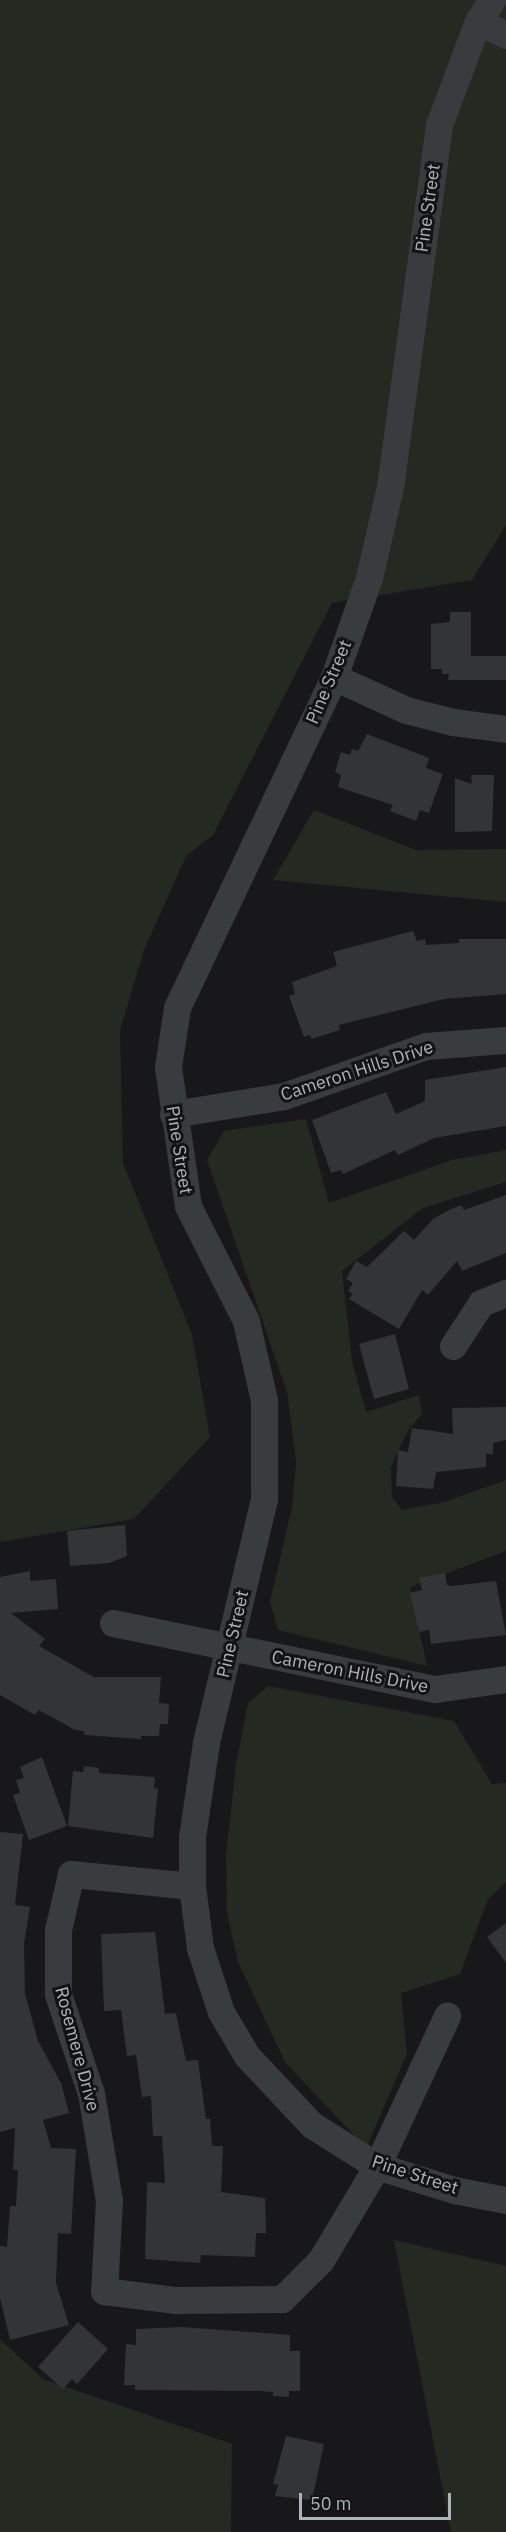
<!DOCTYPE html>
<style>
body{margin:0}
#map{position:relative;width:506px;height:2532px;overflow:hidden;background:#18181a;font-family:"IBM Plex Sans",sans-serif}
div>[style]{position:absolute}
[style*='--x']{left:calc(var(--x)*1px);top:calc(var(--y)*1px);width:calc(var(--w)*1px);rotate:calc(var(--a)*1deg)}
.green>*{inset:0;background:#242922}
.building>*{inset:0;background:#333435}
.minor>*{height:27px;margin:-13.5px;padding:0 13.5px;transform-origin:13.5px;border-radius:13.5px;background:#393c3e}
span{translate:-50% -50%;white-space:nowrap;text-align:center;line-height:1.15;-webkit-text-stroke:6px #131315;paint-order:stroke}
.street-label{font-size:18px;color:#abb4b8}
.scale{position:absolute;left:299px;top:2493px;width:152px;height:27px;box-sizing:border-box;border:3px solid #abb4b8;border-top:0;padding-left:8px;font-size:18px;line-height:21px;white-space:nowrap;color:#abb4b8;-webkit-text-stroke:4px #131315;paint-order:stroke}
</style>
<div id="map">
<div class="green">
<i style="clip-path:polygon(0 0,506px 0,506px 525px,472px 580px,332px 603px,213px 835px,186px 856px,144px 950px,120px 1030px,123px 1163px,192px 1335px,210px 1437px,134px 1519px,0 1542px)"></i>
<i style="clip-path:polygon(314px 810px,416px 850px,506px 849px,506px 902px,273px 880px)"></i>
<i style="clip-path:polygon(306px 1119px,329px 1203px,452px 1160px,506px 1150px,506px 1182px,423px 1208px,342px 1271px,352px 1361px,366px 1412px,419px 1395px,422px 1414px,407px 1432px,391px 1467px,392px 1497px,402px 1510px,444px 1502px,506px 1480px,506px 1551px,410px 1587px,427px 1666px,278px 1630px,270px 1602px,292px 1507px,296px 1462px,287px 1392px,207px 1160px,224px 1131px)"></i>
<i style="clip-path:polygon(268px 1686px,454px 1721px,492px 1784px,506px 1783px,506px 1882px,488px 1899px,460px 1974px,401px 1993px,407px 2054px,366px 2148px,285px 2062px,238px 1962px,227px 1913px,226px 1856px,236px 1765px,248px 1703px)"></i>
<i style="clip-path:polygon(394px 2240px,506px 2266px,506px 2532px,451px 2532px)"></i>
<i style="clip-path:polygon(0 2339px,43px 2379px,232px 2444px,231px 2532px,0 2532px)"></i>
</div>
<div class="building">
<i style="clip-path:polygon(450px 612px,471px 612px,471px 656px,506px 656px,506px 680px,448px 680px,449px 674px,442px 674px,442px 669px,431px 669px,431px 624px,450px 622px)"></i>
<i style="clip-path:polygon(367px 734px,429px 758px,426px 768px,443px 774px,429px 813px,420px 810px,416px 821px,390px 811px,393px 805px,338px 787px,341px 775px,335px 772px,341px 752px,350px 755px,352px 749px,358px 751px)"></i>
<i style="clip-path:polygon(471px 775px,494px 775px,492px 831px,455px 832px,455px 778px,472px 784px)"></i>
<i style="clip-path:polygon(413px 931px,417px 941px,425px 939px,426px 945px,459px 943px,459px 939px,506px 939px,506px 994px,444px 999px,339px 1025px,340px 1030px,311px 1039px,310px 1035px,304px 1037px,289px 996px,295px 994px,292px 982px,337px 966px,333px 952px)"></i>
<i style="clip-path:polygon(506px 1067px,506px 1126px,434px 1138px,398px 1155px,395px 1150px,343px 1174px,341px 1170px,331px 1173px,312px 1120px,386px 1092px,396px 1114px,425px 1101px,425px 1080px)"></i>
<i style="clip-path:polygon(506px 1195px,506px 1253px,462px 1271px,457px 1261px,428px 1295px,422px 1290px,399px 1329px,349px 1299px,353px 1294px,348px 1291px,353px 1283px,346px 1279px,356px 1261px,367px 1267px,404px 1231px,414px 1240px,433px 1219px,449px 1210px,461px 1205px,464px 1210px)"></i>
<i style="clip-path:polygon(395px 1334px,409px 1389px,374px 1399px,359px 1344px)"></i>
<i style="clip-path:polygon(506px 1407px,506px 1440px,493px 1443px,493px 1454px,486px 1454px,486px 1467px,436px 1472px,433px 1489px,396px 1486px,398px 1450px,408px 1452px,412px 1428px,453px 1434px,452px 1408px)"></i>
<i style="clip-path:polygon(125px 1525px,127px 1556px,109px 1563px,70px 1566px,67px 1531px)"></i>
<i style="clip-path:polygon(30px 1571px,30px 1581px,56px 1579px,58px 1609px,11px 1613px,45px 1639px,39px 1646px,94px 1677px,161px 1677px,159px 1703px,169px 1704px,168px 1724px,160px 1724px,159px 1736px,141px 1736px,141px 1739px,84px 1735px,84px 1731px,75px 1730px,39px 1710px,35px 1715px,0 1695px,0 1577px)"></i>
<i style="clip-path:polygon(445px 1573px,447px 1585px,451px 1586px,496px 1581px,506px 1635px,431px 1644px,429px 1630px,419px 1632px,410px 1593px,422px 1590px,419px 1578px)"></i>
<i style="clip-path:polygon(42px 1757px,67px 1826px,29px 1840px,13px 1795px,20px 1793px,16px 1780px,24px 1778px,20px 1767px)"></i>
<i style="clip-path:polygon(84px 1766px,99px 1768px,99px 1773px,155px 1777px,154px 1788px,158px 1789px,153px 1838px,68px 1826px,73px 1771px,83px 1772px)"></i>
<i style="clip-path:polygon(0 1832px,23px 1834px,15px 1905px,30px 1907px,24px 1943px,25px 1994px,38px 2041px,61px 2083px,69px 2113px,43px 2120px,51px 2148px,76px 2149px,71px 2234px,58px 2233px,56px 2283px,69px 2325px,10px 2340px,0 2298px,0 2246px,7px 2247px,10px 2206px,16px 2206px,18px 2170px,13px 2170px,15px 2128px,0 2132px)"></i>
<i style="clip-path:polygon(506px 1923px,506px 1963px,487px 1937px)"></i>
<i style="clip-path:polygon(155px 1932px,165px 2014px,176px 2013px,186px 2061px,198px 2060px,206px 2119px,210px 2119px,212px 2146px,223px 2146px,221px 2192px,265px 2198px,266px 2233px,256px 2233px,255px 2257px,201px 2255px,200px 2263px,145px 2259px,147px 2182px,165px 2183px,162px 2136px,153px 2136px,151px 2096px,142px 2097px,136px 2055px,127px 2056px,121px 2010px,104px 2011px,101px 1934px)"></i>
<i style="clip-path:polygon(78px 2322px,108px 2349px,77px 2384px,72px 2379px,63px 2389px,38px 2367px)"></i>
<i style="clip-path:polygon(182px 2327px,290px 2335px,290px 2351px,300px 2351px,300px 2391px,289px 2391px,289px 2397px,273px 2396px,273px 2392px,259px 2391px,135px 2390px,135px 2385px,124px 2385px,126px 2344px,136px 2345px,136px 2329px)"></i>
<i style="clip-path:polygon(286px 2436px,324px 2444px,312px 2500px,275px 2496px,278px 2485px,273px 2484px)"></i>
</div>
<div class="minor">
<i style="--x:492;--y:0;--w:25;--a:124"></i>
<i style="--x:478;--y:21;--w:111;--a:110.6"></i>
<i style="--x:439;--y:125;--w:360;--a:97.7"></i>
<i style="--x:391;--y:482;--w:98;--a:102.9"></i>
<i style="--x:369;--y:578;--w:105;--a:109.5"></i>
<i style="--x:334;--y:677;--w:366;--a:115.4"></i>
<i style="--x:177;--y:1008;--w:60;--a:98.7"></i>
<i style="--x:168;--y:1067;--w:140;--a:81.8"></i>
<i style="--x:188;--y:1206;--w:129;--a:63.2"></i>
<i style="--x:246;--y:1321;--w:81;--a:77.2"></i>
<i style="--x:264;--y:1400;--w:99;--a:90"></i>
<i style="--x:264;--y:1499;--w:251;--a:103.4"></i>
<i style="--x:206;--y:1743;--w:95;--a:98.5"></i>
<i style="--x:192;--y:1837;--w:49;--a:90"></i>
<i style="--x:192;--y:1886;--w:63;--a:82.6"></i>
<i style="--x:200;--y:1948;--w:67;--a:71.8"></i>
<i style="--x:221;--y:2012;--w:51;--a:59.4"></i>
<i style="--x:247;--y:2056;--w:95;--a:46.7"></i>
<i style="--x:312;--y:2125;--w:77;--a:32.2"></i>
<i style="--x:377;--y:2166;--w:81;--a:17.3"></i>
<i style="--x:454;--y:2190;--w:53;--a:10.9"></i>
<i style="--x:478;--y:21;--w:31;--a:27"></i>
<i style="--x:334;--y:677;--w:79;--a:24.6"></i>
<i style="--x:406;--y:710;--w:49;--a:14.3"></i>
<i style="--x:453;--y:722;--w:53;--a:7.5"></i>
<i style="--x:173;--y:1114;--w:112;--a:-9.2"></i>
<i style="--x:284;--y:1096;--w:151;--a:-19.4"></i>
<i style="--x:426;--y:1046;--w:80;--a:-4.3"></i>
<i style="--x:453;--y:1346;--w:51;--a:-56.9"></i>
<i style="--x:481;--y:1303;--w:27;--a:-22"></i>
<i style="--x:113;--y:1623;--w:329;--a:11.6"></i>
<i style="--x:435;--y:1689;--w:72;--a:-8"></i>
<i style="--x:192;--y:1886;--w:122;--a:-174.3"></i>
<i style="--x:71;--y:1874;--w:57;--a:103.1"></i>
<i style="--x:58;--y:1930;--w:64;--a:90"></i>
<i style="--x:58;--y:1994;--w:104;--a:71.6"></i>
<i style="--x:91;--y:2093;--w:109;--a:80.5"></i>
<i style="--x:109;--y:2200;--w:91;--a:93.1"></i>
<i style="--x:104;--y:2291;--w:73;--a:7.1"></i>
<i style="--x:176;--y:2300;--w:106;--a:-0.5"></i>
<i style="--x:282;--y:2299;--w:55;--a:-45"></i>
<i style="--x:321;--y:2260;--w:109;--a:-59.2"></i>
<i style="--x:377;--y:2166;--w:166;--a:-65"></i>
</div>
<div class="street-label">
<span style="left:428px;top:208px;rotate:-82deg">Pine Street</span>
<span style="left:329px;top:682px;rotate:-67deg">Pine Street</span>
<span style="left:357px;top:1071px;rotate:-18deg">Cameron Hills Drive</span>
<span style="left:179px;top:1150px;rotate:81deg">Pine Street</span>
<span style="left:233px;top:1634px;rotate:-77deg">Pine Street</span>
<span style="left:350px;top:1672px;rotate:11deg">Cameron Hills Drive</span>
<span style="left:77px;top:2049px;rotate:75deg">Rosemere Drive</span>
<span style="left:415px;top:2175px;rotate:18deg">Pine Street</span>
</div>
<div class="scale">50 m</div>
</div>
